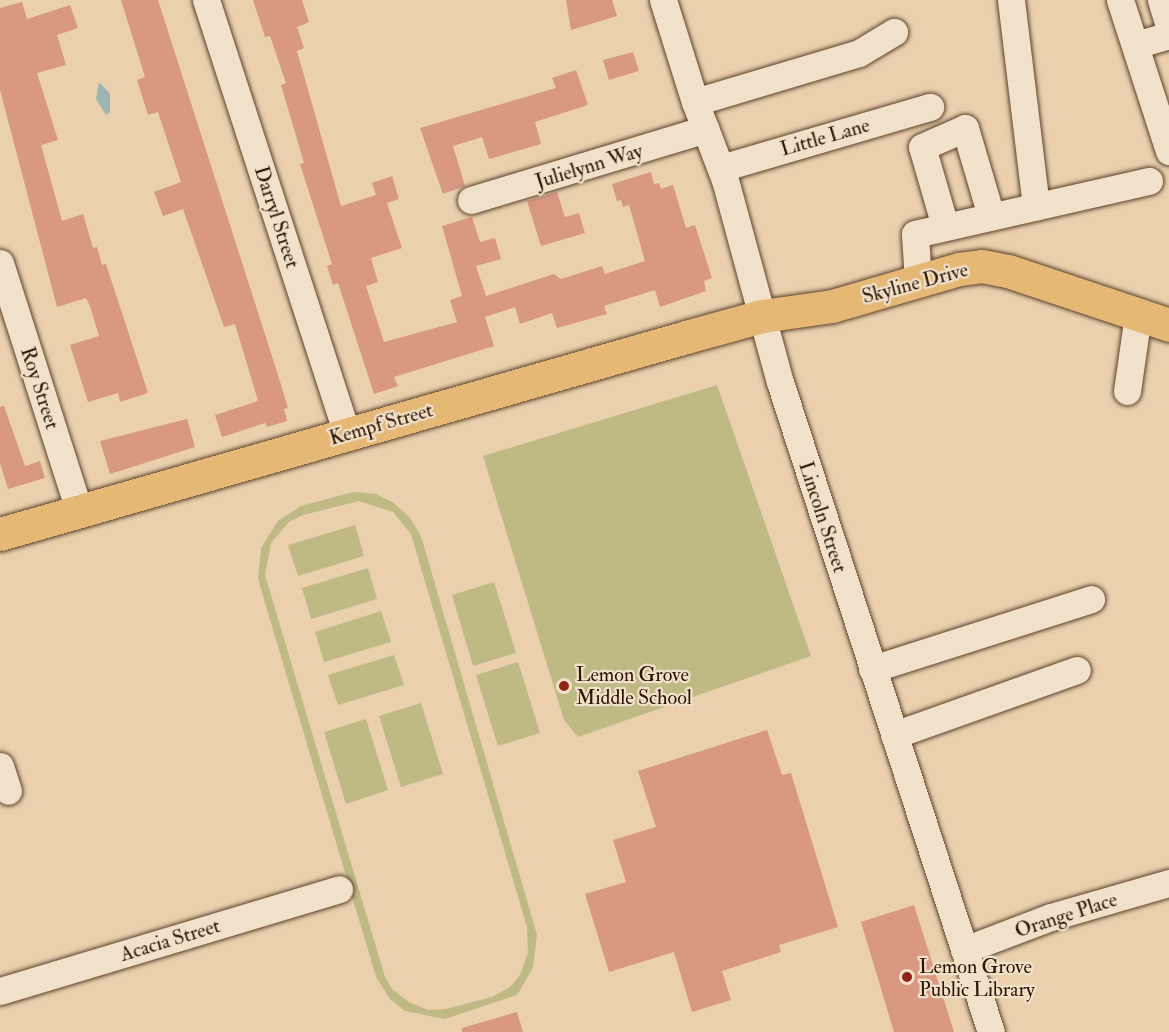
<!DOCTYPE html>
<style>
body{margin:0}
#map{position:relative;width:1169px;height:1032px;overflow:hidden;background:#ead0ad;font-family:"IM FELL Double Pica",serif}
div>[style]{position:absolute}
[style*='--x']{left:calc(var(--x)*1px);top:calc(var(--y)*1px);width:calc(var(--w)*1px);rotate:calc(var(--a)*1deg)}
.green>*{inset:0;background:#beb985}
.water>*{inset:0;background:#9ab5b2}
.building>*{inset:0;background:#d89882}
.roads{filter:drop-shadow(0 0 2px #5d422c) drop-shadow(0 0 2px #5d422c)}
.minor>*{height:27px;margin:-13.5px;padding:0 13.5px;transform-origin:13.5px;border-radius:13.5px;background:#f1e0ca}
.major>*{height:33px;margin:-16.5px;padding:0 16.5px;transform-origin:16.5px;border-radius:16.5px;background:#e5b876}
.dots>*{width:16px;height:16px;translate:-50% -50%;box-sizing:border-box;border:3px solid #f1e0ca;border-radius:50%}
span{translate:-50% -50%;white-space:nowrap;text-align:center;line-height:1.15;-webkit-text-stroke:4.5px #f1e0ca;paint-order:stroke}
.street-label{font-size:20px;color:#2e1301}
.poi-label{font-size:20px;color:#2e1301}
.left{translate:0 -50%;text-align:left}
</style>
<div id="map">
<div class="green">
<i style="clip-path:polygon(717px 385px,811px 656px,578px 737px,564px 720px,483px 456px)"></i>
<i style="clip-path:polygon(evenodd,353px 492px,376px 494px,394px 503px,410px 518px,421px 536px,537px 935px,533px 968px,517px 995px,445px 1019px,405px 1011px,390px 999px,376px 977px,258px 579px,261px 548px,278px 521px,301px 506px,353px 492px,359px 501px,393px 512px,411px 534px,527px 927px,528px 953px,520px 975px,510px 987px,492px 997px,446px 1009px,428px 1010px,409px 1002px,392px 989px,385px 977px,265px 575px,271px 543px,289px 522px,303px 515px,359px 501px)"></i>
<i style="clip-path:polygon(355px 525px,364px 556px,298px 576px,288px 545px)"></i>
<i style="clip-path:polygon(368px 568px,377px 599px,311px 619px,302px 588px)"></i>
<i style="clip-path:polygon(494px 582px,516px 653px,473px 666px,452px 595px)"></i>
<i style="clip-path:polygon(381px 611px,391px 642px,324px 662px,315px 632px)"></i>
<i style="clip-path:polygon(394px 655px,404px 685px,338px 705px,328px 675px)"></i>
<i style="clip-path:polygon(518px 662px,540px 733px,498px 746px,476px 675px)"></i>
<i style="clip-path:polygon(421px 703px,443px 774px,401px 787px,379px 716px)"></i>
<i style="clip-path:polygon(366px 719px,388px 790px,346px 804px,324px 732px)"></i>
</div>
<div class="water">
<i style="clip-path:polygon(99px 82px,110px 94px,110px 112px,106px 115px,96px 99px)"></i>
</div>
<div class="building">
<i style="clip-path:polygon(121px 0,158px 0,278px 375px,288px 408px,284px 409px,287px 421px,267px 427px,265px 423px,222px 437px,215px 415px,258px 401px,235px 324px,224px 327px,183px 209px,163px 216px,154px 192px,181px 182px,158px 112px,148px 115px,137px 80px,145px 77px)"></i>
<i style="clip-path:polygon(253px 0,302px 0,309px 22px,297px 27px,304px 48px,297px 51px,341px 206px,376px 195px,372px 183px,392px 176px,399px 199px,387px 203px,402px 248px,371px 258px,378px 282px,366px 286px,384px 342px,457px 322px,450px 300px,462px 296px,442px 226px,472px 217px,480px 242px,495px 238px,501px 259px,476px 266px,486px 296px,554px 274px,561px 279px,602px 266px,605px 274px,645px 261px,629px 205px,623px 207px,621px 200px,617px 201px,612px 184px,651px 172px,654px 184px,659px 183px,661px 189px,673px 185px,686px 228px,695px 225px,712px 278px,704px 281px,706px 291px,660px 307px,655px 290px,604px 306px,607px 314px,557px 328px,552px 313px,520px 324px,515px 307px,485px 317px,494px 346px,394px 377px,398px 386px,374px 394px,338px 283px,333px 285px,327px 266px,332px 264px,300px 164px,304px 163px,281px 85px,286px 83px,270px 36px,265px 37px)"></i>
<i style="clip-path:polygon(566px 0,612px 0,617px 16px,571px 30px)"></i>
<i style="clip-path:polygon(22px 2px,27px 19px,70px 5px,78px 28px,57px 35px,66px 65px,37px 73px,58px 140px,41px 145px,62px 221px,83px 214px,93px 248px,97px 247px,102px 265px,106px 264px,137px 359px,148px 393px,120px 402px,118px 393px,88px 402px,70px 345px,99px 336px,90px 306px,86px 298px,57px 307px,0 90px,0 8px)"></i>
<i style="clip-path:polygon(633px 52px,639px 71px,609px 80px,603px 60px)"></i>
<i style="clip-path:polygon(576px 70px,588px 105px,535px 122px,541px 144px,489px 159px,482px 137px,453px 146px,465px 186px,443px 194px,420px 128px,556px 88px,552px 78px)"></i>
<i style="clip-path:polygon(557px 192px,565px 217px,579px 213px,585px 233px,541px 246px,527px 201px)"></i>
<i style="clip-path:polygon(4px 406px,25px 466px,40px 461px,45px 478px,8px 489px,0 463px,0 407px)"></i>
<i style="clip-path:polygon(187px 419px,195px 447px,110px 474px,100px 441px)"></i>
<i style="clip-path:polygon(767px 730px,782px 775px,791px 773px,838px 927px,779px 945px,781px 952px,722px 971px,731px 1000px,692px 1012px,674px 952px,609px 972px,585px 894px,626px 882px,613px 840px,656px 827px,638px 771px)"></i>
<i style="clip-path:polygon(914px 905px,954px 1032px,894px 1032px,861px 922px)"></i>
<i style="clip-path:polygon(517px 1012px,523px 1032px,462px 1032px,462px 1028px)"></i>
</div>
<div class="roads">
<div class="minor">
<i style="--x:206;--y:0;--w:455;--a:72"></i>
<i style="--x:663;--y:0;--w:107;--a:72.6"></i>
<i style="--x:695;--y:102;--w:84;--a:69"></i>
<i style="--x:725;--y:180;--w:209;--a:74.8"></i>
<i style="--x:780;--y:382;--w:683;--a:72.02"></i>
<i style="--x:1011;--y:0;--w:208;--a:83.1"></i>
<i style="--x:1120;--y:0;--w:159;--a:72"></i>
<i style="--x:1161;--y:0;--w:27;--a:73"></i>
<i style="--x:1135;--y:45;--w:35;--a:-16"></i>
<i style="--x:695;--y:102;--w:171;--a:-16.6"></i>
<i style="--x:859;--y:53;--w:41;--a:-31"></i>
<i style="--x:721;--y:168;--w:218;--a:-16.3"></i>
<i style="--x:471;--y:200;--w:245;--a:-16.8"></i>
<i style="--x:945;--y:226;--w:82;--a:-106.2"></i>
<i style="--x:922;--y:147;--w:47;--a:-23.8"></i>
<i style="--x:965;--y:128;--w:92;--a:73.5"></i>
<i style="--x:0;--y:263;--w:262;--a:72.3"></i>
<i style="--x:918;--y:281;--w:47;--a:-93.7"></i>
<i style="--x:915;--y:234;--w:240;--a:-12.8"></i>
<i style="--x:1127;--y:391;--w:77;--a:-81.8"></i>
<i style="--x:872;--y:669;--w:230;--a:-17.7"></i>
<i style="--x:894;--y:735;--w:194;--a:-19.6"></i>
<i style="--x:0;--y:766;--w:26;--a:72"></i>
<i style="--x:964;--y:950;--w:93;--a:-20.8"></i>
<i style="--x:1051;--y:917;--w:123;--a:-16.1"></i>
<i style="--x:0;--y:991;--w:354;--a:-16.7"></i>
</div>
<div class="major">
<i style="--x:0;--y:534;--w:714;--a:-16.02"></i>
<i style="--x:686;--y:337;--w:79;--a:-15.4"></i>
<i style="--x:762;--y:316;--w:71;--a:-8.1"></i>
<i style="--x:832;--y:306;--w:132;--a:-16.2"></i>
<i style="--x:959;--y:269;--w:23;--a:-7"></i>
<i style="--x:982;--y:266;--w:26;--a:11"></i>
<i style="--x:1008;--y:271;--w:170;--a:18.5"></i>
</div>
</div>
<div class="dots">
<i style="left:564px;top:686px;background:#8f2418"></i>
<i style="left:907px;top:977px;background:#8f2418"></i>
</div>
<div class="street-label">
<span style="left:825px;top:137px;rotate:-16deg">Little Lane</span>
<span style="left:589px;top:166px;rotate:-17deg">Julielynn Way</span>
<span style="left:277px;top:217px;rotate:72deg">Darryl Street</span>
<span style="left:915px;top:283px;rotate:-15deg">Skyline Drive</span>
<span style="left:40px;top:388px;rotate:72deg">Roy Street</span>
<span style="left:381px;top:424px;rotate:-16deg">Kempf Street</span>
<span style="left:823px;top:517px;rotate:72deg">Lincoln Street</span>
<span style="left:1066px;top:915px;rotate:-18deg">Orange Place</span>
<span style="left:170px;top:940px;rotate:-17deg">Acacia Street</span>
</div>
<div class="poi-label">
<span class="left" style="left:576px;top:686px">Lemon Grove<br>Middle School</span>
<span class="left" style="left:919px;top:978px">Lemon Grove<br>Public Library</span>
</div>
</div>
